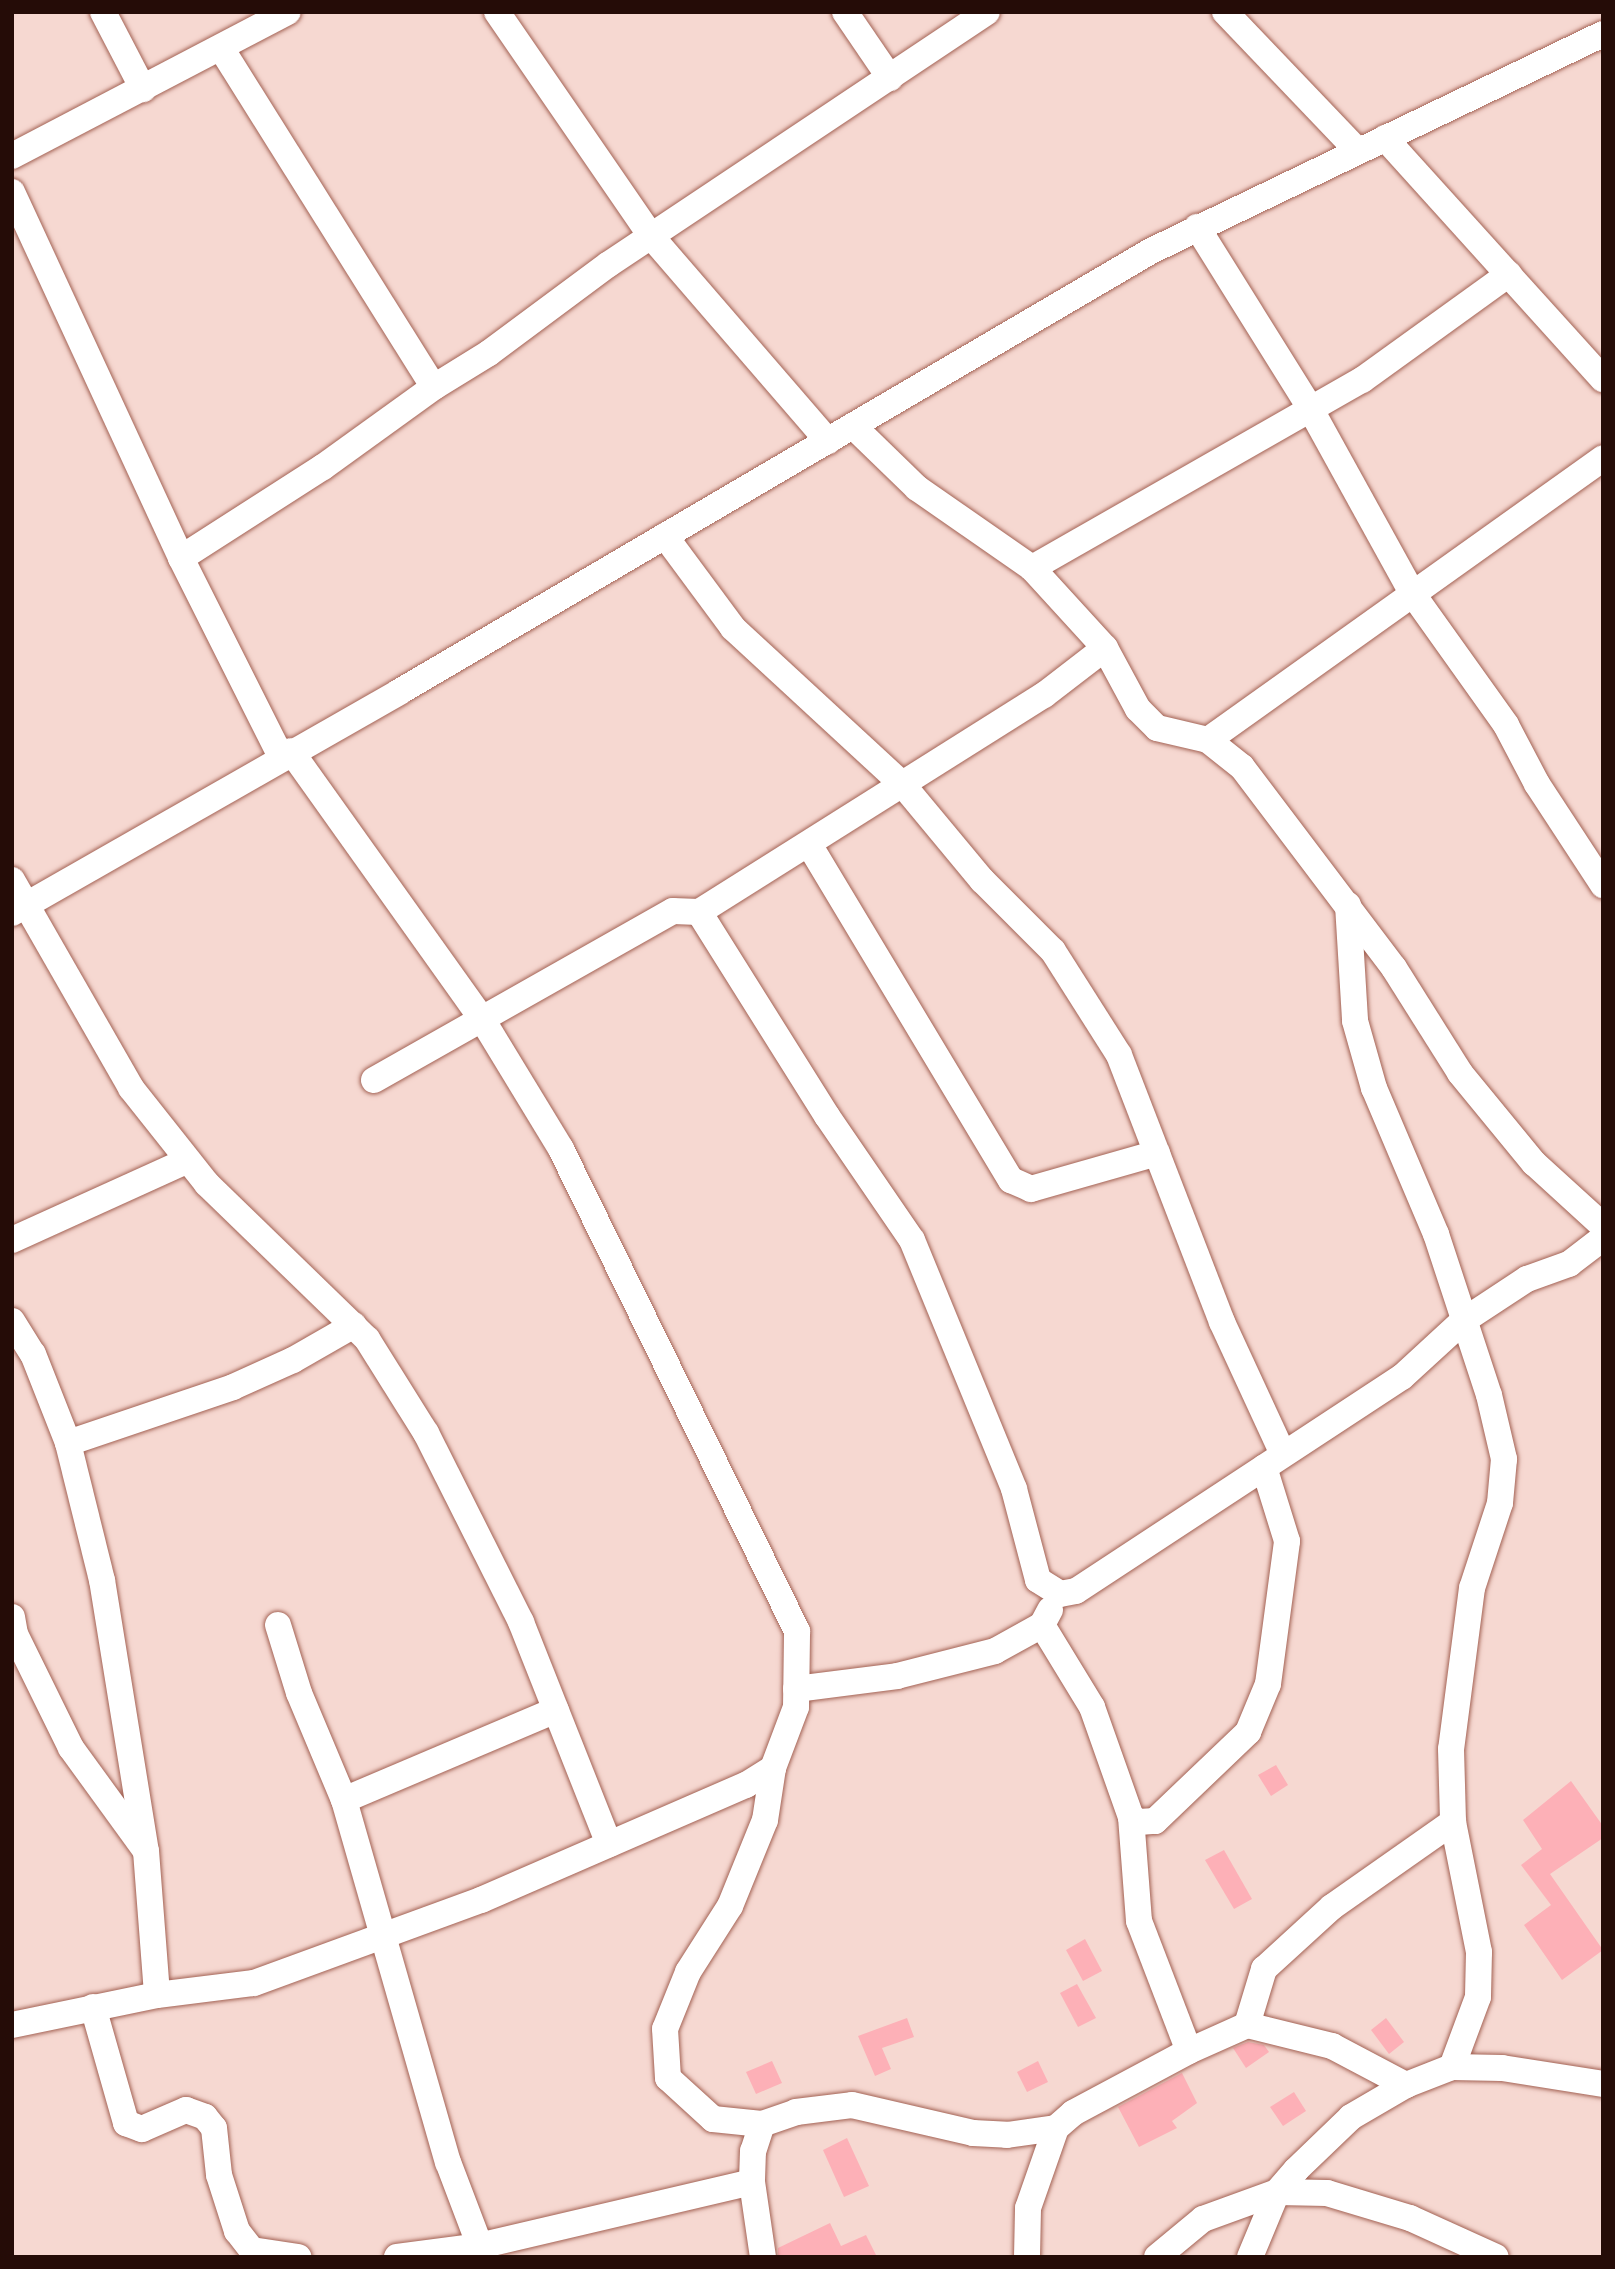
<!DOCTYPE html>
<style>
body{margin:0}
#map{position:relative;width:1615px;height:2269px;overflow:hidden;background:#f6d8d1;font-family:Figtree,sans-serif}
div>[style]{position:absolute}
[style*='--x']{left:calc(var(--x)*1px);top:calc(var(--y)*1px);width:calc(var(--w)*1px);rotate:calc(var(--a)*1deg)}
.building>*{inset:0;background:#fdb0b7}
.roads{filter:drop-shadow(0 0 2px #a36254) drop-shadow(0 0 2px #a36254)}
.street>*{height:26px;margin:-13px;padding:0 13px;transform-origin:13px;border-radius:13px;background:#fff}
span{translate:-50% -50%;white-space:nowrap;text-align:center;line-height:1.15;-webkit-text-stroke:7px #fff;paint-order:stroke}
.frame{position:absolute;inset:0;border:14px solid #250c07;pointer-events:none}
</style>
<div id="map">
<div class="building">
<i style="clip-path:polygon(1276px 1765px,1288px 1785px,1271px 1796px,1258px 1775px)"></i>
<i style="clip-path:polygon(1571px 1781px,1603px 1826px,1603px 1838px,1550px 1874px,1603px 1950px,1562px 1980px,1524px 1925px,1551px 1905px,1521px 1865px,1542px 1849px,1523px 1820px)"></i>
<i style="clip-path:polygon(1224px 1850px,1252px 1899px,1234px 1909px,1205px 1860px)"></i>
<i style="clip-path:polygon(1085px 1939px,1102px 1971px,1083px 1981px,1066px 1950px)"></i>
<i style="clip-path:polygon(1077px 1984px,1096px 2018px,1078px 2027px,1060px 1993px)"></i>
<i style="clip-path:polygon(907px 2018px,914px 2037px,882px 2048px,891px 2069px,875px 2076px,858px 2036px)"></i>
<i style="clip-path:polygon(1386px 2018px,1404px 2042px,1389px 2054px,1371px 2030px)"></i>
<i style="clip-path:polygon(1248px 2042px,1264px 2045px,1269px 2052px,1246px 2068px,1233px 2048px)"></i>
<i style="clip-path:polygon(772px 2061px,782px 2083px,756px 2094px,746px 2072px)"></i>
<i style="clip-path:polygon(1038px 2061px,1048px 2082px,1027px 2092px,1017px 2072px)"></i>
<i style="clip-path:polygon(1182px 2073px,1197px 2103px,1172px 2121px,1177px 2128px,1139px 2147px,1118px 2107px)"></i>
<i style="clip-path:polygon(1294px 2092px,1306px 2111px,1283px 2126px,1270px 2107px)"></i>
<i style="clip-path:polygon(847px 2138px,869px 2186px,844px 2197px,823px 2150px)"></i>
<i style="clip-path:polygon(830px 2223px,841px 2246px,866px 2235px,877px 2257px,778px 2257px,778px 2248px)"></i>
</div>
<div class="roads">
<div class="street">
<i style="--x:103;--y:12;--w:87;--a:62.5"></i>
<i style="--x:497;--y:12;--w:272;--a:55.5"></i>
<i style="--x:651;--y:236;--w:271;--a:49.2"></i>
<i style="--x:845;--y:12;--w:80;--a:55.7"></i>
<i style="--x:1225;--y:12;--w:191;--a:46.3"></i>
<i style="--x:221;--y:48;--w:400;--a:57.9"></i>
<i style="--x:434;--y:387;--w:65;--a:-31.7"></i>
<i style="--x:489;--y:353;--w:149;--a:-36.6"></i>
<i style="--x:609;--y:264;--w:454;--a:-33.7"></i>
<i style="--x:1385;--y:138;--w:325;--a:47.9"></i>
<i style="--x:12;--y:156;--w:311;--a:-27.6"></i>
<i style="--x:12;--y:192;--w:403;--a:65.2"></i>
<i style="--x:181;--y:558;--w:223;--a:63.3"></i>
<i style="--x:1197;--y:227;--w:213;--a:58"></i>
<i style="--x:1310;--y:408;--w:211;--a:61.1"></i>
<i style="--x:1412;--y:593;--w:162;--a:54.5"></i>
<i style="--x:1506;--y:725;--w:67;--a:62.3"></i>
<i style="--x:1537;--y:784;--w:121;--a:56.8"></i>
<i style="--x:853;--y:426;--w:89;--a:44.1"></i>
<i style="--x:917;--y:488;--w:140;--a:34.8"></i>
<i style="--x:1032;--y:568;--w:108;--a:47.6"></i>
<i style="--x:1105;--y:648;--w:69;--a:61.6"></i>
<i style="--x:1138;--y:709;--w:27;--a:45"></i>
<i style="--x:1157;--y:728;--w:52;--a:13.2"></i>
<i style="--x:1208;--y:740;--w:43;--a:38.5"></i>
<i style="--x:1242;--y:767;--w:252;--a:52.9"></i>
<i style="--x:1394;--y:968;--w:124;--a:57.8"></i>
<i style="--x:1460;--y:1073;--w:117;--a:50.6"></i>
<i style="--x:1534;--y:1163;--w:93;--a:42.4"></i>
<i style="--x:665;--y:536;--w:114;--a:53.5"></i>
<i style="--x:733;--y:628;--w:231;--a:42.7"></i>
<i style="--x:903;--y:785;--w:124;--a:50.3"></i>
<i style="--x:982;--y:880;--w:100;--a:45"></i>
<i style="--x:1053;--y:951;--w:123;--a:57.6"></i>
<i style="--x:1119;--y:1055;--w:286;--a:68.9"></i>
<i style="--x:1222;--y:1322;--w:145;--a:65.2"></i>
<i style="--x:181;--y:558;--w:169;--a:-32.7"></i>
<i style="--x:323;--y:467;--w:137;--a:-35.8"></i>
<i style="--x:1032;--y:568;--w:380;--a:-29.7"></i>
<i style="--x:1362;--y:380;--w:181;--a:-35.8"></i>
<i style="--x:1208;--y:740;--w:485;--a:-35.5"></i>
<i style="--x:810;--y:846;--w:390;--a:59"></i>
<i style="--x:1011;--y:1180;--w:22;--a:24"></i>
<i style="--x:1031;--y:1189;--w:131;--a:-15.9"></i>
<i style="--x:12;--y:880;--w:240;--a:60.2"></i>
<i style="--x:131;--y:1088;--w:122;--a:51.6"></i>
<i style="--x:207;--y:1184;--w:223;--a:44.1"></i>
<i style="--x:367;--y:1339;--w:111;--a:57.9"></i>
<i style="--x:426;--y:1433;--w:212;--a:63.3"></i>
<i style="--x:521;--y:1622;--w:239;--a:68.4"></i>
<i style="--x:1348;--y:905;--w:116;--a:86.5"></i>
<i style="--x:1355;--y:1021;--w:70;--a:74.2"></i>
<i style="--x:1374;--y:1088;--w:159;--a:67"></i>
<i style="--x:1436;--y:1234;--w:169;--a:71.8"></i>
<i style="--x:1489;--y:1395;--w:66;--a:76.8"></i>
<i style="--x:1504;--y:1459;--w:44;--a:95.2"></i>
<i style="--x:1500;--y:1503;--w:89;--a:108.2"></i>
<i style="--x:1472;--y:1588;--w:162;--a:97.4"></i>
<i style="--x:1451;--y:1749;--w:73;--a:88.4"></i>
<i style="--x:1453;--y:1822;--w:133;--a:78.7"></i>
<i style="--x:1479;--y:1952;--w:45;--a:91.3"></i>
<i style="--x:1478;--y:1997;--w:75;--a:110.4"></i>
<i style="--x:699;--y:912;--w:241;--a:57.9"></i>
<i style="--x:827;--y:1116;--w:150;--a:55.6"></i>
<i style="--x:912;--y:1240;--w:269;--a:67.7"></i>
<i style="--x:1014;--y:1489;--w:94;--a:75.2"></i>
<i style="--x:1038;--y:1580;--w:26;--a:32"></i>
<i style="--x:1060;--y:1594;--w:16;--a:-11"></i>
<i style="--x:1076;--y:1591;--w:390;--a:-33.3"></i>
<i style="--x:1402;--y:1377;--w:83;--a:-42.6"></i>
<i style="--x:1463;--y:1321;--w:77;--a:-33.3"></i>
<i style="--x:1527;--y:1279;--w:45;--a:-19.7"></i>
<i style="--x:1569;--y:1264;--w:43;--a:-37.4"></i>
<i style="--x:12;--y:913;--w:446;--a:-29.7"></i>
<i style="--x:399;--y:692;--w:872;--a:-30.39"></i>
<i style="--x:1151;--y:251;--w:501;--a:-25.65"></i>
<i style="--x:374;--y:1080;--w:343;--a:-29.5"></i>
<i style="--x:673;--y:911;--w:26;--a:2"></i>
<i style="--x:699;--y:912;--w:408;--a:-32.2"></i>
<i style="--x:1044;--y:695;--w:77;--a:-37.6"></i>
<i style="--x:12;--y:1240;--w:191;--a:-24.4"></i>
<i style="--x:12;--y:1321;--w:39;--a:58"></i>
<i style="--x:33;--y:1354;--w:96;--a:68.5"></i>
<i style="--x:68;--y:1443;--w:141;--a:76.1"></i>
<i style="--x:102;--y:1580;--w:275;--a:80.8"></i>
<i style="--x:146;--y:1851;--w:144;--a:85.6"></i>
<i style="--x:68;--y:1443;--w:174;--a:-18.7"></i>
<i style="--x:233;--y:1387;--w:66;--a:-24.2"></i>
<i style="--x:293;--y:1360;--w:70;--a:-29.8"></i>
<i style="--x:12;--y:1617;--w:17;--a:80"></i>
<i style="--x:15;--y:1634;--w:127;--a:63.8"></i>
<i style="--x:71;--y:1748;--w:126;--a:54"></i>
<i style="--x:278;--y:1625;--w:71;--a:72.8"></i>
<i style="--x:299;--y:1693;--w:116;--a:67.2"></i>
<i style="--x:344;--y:1800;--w:377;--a:74"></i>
<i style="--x:448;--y:2162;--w:102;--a:69.2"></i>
<i style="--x:1042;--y:1625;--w:96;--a:58.6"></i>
<i style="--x:1092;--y:1707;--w:117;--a:70.5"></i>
<i style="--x:1131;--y:1817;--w:104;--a:85.6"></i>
<i style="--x:1139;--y:1921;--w:139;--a:69"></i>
<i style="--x:796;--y:1689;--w:102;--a:-7.3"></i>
<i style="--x:897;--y:1676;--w:101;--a:-14.3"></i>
<i style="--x:995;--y:1651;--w:54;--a:-29"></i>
<i style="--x:1042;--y:1625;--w:17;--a:-62"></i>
<i style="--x:773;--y:1768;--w:53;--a:98.7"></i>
<i style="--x:765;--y:1820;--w:93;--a:112.1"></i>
<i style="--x:730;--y:1906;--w:78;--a:122.5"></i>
<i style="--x:688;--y:1972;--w:61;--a:112"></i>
<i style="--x:665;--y:2029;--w:49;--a:86.5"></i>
<i style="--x:668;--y:2078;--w:61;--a:42.3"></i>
<i style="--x:713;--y:2119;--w:49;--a:5.8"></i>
<i style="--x:762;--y:2124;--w:36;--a:-19"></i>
<i style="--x:796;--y:2112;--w:56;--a:-7.1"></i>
<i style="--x:852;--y:2105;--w:124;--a:13"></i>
<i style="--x:973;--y:2133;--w:34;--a:3"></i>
<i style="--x:1007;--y:2135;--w:49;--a:-8.1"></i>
<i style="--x:344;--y:1800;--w:230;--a:-23"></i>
<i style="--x:1131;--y:1817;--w:9;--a:32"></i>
<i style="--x:1139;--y:1822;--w:16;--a:-4"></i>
<i style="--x:1155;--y:1821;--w:129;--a:-43.7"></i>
<i style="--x:1248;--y:1732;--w:52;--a:-67.4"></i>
<i style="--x:1268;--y:1684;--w:144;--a:-82.4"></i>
<i style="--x:1287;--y:1541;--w:77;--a:-107.3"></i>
<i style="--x:93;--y:2007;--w:121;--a:74.1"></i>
<i style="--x:126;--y:2123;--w:17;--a:21"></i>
<i style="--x:142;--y:2129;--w:48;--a:-23.4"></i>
<i style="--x:186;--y:2110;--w:20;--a:20"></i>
<i style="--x:205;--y:2117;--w:14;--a:51"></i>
<i style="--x:214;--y:2128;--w:47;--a:83.9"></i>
<i style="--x:219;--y:2175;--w:59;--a:72.2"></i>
<i style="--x:237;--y:2231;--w:24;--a:52"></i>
<i style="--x:252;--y:2250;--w:47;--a:8.7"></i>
<i style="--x:12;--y:2025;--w:148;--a:-11.7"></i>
<i style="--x:157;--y:1995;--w:98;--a:-7.1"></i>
<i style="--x:254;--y:1983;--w:242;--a:-20.1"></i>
<i style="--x:481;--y:1900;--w:289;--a:-23.5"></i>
<i style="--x:746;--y:1785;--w:32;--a:-32"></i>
<i style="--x:773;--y:1768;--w:65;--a:-69.3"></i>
<i style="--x:796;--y:1707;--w:76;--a:-89.2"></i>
<i style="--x:797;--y:1631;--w:537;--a:-116.09"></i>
<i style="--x:561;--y:1149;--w:152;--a:-121.3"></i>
<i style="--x:482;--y:1019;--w:329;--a:-125.5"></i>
<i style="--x:1247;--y:2025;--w:59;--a:-73.1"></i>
<i style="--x:1264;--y:1969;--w:92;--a:-42.4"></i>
<i style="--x:1332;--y:1907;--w:148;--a:-35.1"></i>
<i style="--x:762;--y:2124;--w:28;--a:108"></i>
<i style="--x:753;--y:2151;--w:31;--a:92"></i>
<i style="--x:752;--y:2182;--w:76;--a:81.7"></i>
<i style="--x:397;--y:2257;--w:83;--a:-7.6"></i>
<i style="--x:479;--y:2246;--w:280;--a:-13.2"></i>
<i style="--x:1027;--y:2257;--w:49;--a:-88.8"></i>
<i style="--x:1028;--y:2208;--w:85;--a:-70.7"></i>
<i style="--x:1056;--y:2128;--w:23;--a:-41"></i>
<i style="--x:1073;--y:2113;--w:132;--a:-28.1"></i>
<i style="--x:1189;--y:2051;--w:64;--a:-24.1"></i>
<i style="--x:1247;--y:2025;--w:88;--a:13.9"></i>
<i style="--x:1332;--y:2046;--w:84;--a:27.8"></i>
<i style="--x:1157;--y:2257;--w:60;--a:-39.6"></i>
<i style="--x:1203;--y:2219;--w:79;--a:-20"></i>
<i style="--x:1277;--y:2192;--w:50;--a:1.1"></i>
<i style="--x:1327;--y:2193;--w:87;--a:16.8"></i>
<i style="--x:1410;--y:2218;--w:94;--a:24.4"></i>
<i style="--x:1250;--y:2257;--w:70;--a:-67.4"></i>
<i style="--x:1277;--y:2192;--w:29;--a:-49"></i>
<i style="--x:1296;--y:2170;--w:76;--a:-43.9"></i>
<i style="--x:1351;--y:2117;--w:64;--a:-30.2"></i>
<i style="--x:1406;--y:2085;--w:49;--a:-21.4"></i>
<i style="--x:1452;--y:2067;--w:50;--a:1.1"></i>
<i style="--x:1502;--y:2068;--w:102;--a:9"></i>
</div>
</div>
<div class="frame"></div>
</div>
